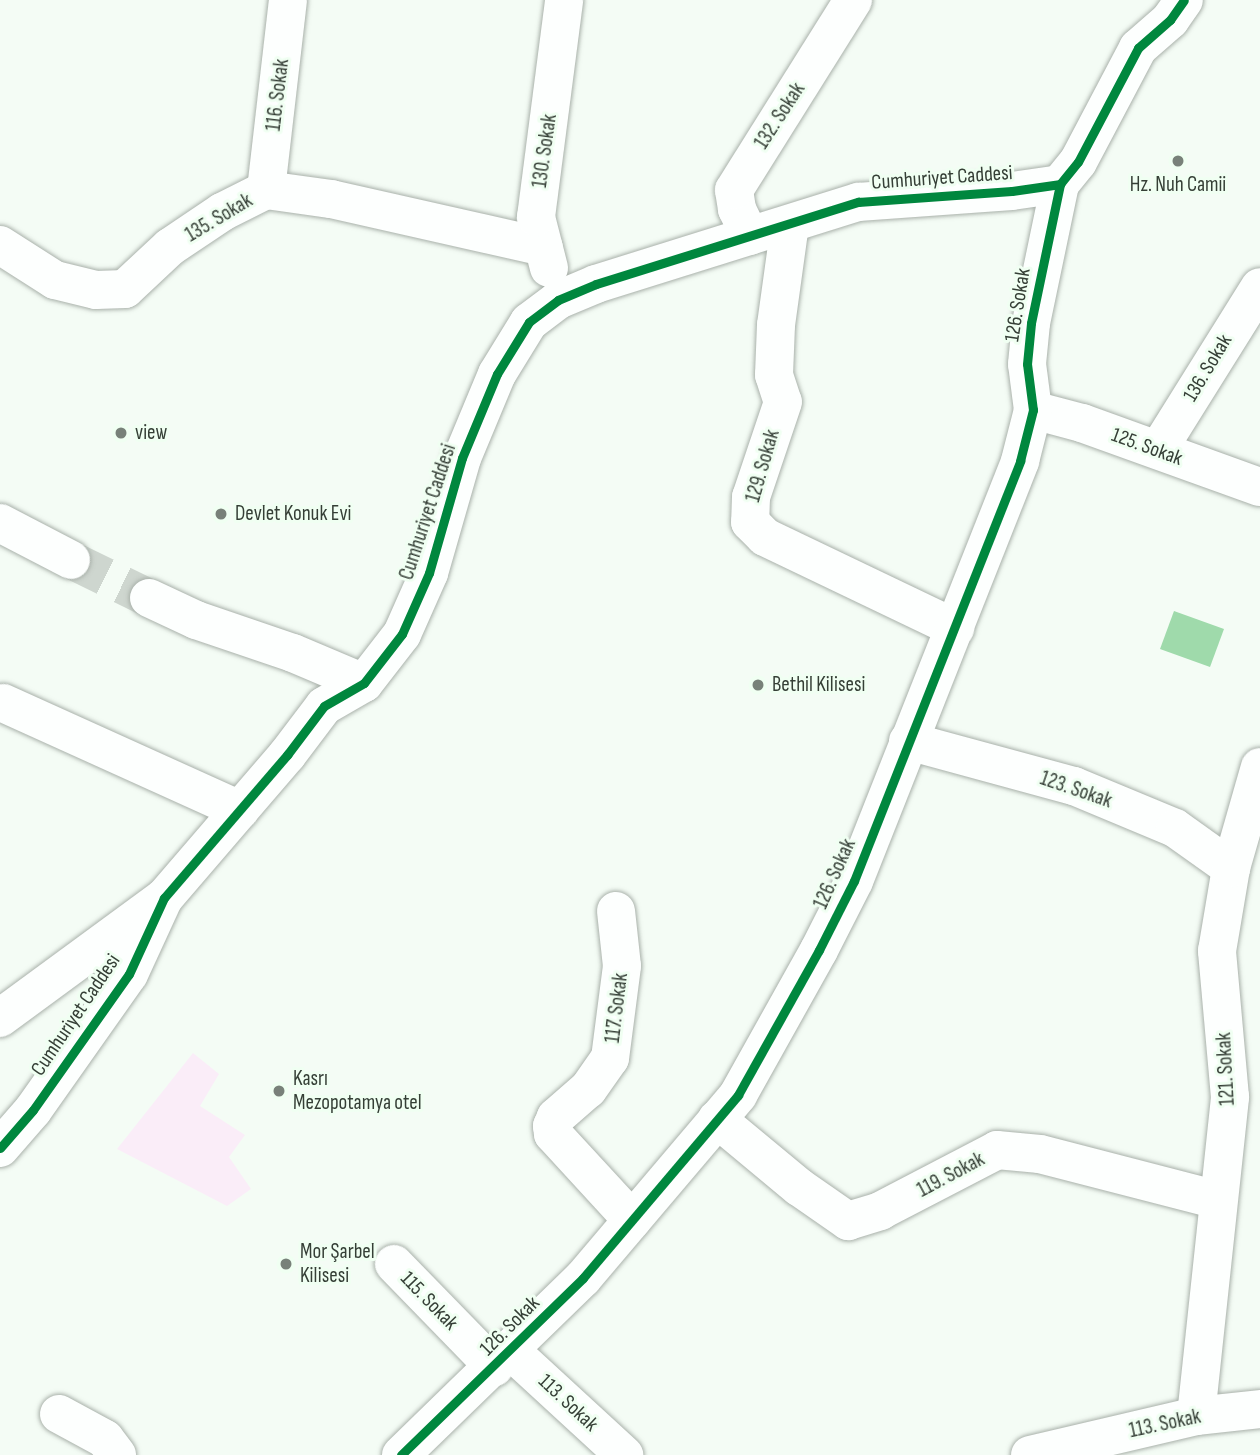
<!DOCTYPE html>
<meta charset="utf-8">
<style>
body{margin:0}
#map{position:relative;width:1260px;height:1455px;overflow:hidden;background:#f4fcf5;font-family:"Sofia Sans Condensed",sans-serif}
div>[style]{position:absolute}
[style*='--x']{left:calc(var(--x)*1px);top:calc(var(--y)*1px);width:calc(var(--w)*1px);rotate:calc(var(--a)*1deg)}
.green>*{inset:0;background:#faedf8}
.water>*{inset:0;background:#9fdaab}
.minor-tunnel>*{height:38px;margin-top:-19px;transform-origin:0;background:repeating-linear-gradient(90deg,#ced6cf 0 38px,transparent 0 57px)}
.roads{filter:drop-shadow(0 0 2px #a9b1aa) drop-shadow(0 0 2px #a9b1aa)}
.minor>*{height:38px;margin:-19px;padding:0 19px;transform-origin:19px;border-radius:19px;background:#fdfffe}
.cycleway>*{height:9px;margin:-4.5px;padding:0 4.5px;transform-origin:4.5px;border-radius:4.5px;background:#00873e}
.dots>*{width:19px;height:19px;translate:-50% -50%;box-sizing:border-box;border:4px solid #f0fff2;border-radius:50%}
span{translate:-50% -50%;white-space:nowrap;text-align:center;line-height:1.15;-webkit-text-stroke:6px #f0fff2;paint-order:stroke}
.street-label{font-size:21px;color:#353f36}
.poi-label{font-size:21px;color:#353f36}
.left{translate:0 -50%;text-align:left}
</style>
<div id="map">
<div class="green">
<i style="clip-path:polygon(193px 1053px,219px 1074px,200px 1106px,245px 1135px,229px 1157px,251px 1189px,227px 1206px,117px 1149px)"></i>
</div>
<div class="water">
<i style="clip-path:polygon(1174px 611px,1224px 629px,1210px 667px,1160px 649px)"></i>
</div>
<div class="minor-tunnel">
<i style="--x:71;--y:560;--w:87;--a:26"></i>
</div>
<div class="roads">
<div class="minor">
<i style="--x:266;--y:190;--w:191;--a:-83.4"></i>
<i style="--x:790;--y:224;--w:102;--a:97.9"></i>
<i style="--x:776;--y:325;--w:50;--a:92.3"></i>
<i style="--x:774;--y:375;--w:28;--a:72"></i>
<i style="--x:783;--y:402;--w:100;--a:108.6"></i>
<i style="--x:751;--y:497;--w:25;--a:92"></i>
<i style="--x:750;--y:522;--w:21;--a:45"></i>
<i style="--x:765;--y:537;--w:211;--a:25.6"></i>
<i style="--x:750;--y:236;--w:30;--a:-116"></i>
<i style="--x:737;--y:209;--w:19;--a:-99"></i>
<i style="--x:734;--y:190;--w:224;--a:-57.9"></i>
<i style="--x:0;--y:245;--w:65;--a:32.5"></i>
<i style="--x:55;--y:280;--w:42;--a:13.7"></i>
<i style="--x:96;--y:290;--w:29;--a:-2"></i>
<i style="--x:125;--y:289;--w:62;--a:-43"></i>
<i style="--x:170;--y:247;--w:63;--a:-33.9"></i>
<i style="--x:222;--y:212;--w:49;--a:-26.6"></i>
<i style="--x:266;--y:190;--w:66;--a:7.9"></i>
<i style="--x:331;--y:199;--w:218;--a:12.7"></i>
<i style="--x:549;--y:268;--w:53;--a:-104.3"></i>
<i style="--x:536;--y:217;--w:219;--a:-82.6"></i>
<i style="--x:1033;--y:410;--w:51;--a:14.9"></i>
<i style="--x:1082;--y:423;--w:189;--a:19.8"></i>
<i style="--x:1158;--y:450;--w:192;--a:-58"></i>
<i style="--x:0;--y:523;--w:80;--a:27.5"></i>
<i style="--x:149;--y:598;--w:52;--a:25.1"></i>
<i style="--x:196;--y:620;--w:102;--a:18.8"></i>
<i style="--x:293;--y:653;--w:77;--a:22.9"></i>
<i style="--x:3;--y:703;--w:260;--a:24.3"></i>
<i style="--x:908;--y:741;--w:172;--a:15.2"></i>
<i style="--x:1074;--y:786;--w:109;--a:22.6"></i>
<i style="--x:1175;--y:828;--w:69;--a:35.5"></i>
<i style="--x:616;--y:911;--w:55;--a:83.8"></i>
<i style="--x:622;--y:966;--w:93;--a:97.4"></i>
<i style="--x:610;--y:1058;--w:38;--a:125"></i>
<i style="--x:588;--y:1089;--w:43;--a:138.8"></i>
<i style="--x:556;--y:1117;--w:10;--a:114"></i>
<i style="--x:552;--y:1126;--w:8;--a:83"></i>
<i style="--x:553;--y:1134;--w:117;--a:47.4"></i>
<i style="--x:0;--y:1018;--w:201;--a:-36.3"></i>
<i style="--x:717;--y:1119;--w:107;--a:39.7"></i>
<i style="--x:799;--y:1187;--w:60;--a:34.8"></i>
<i style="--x:848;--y:1221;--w:34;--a:-17"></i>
<i style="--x:880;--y:1211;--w:132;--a:-27.5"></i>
<i style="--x:997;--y:1150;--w:43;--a:5.3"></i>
<i style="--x:1040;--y:1154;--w:184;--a:14.5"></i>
<i style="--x:0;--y:1148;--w:50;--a:-49"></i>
<i style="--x:33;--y:1110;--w:166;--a:-54.8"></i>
<i style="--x:129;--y:974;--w:84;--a:-65.3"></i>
<i style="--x:164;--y:898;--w:189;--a:-49.3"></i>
<i style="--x:287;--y:755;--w:61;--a:-52.9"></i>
<i style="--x:324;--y:706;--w:46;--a:-29.9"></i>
<i style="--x:364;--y:683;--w:62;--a:-52.2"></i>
<i style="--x:402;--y:634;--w:67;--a:-66.1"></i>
<i style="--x:429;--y:573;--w:120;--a:-74"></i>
<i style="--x:462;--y:458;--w:91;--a:-67.4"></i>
<i style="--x:497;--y:374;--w:61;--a:-58.4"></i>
<i style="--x:529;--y:322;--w:36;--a:-37"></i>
<i style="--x:558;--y:300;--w:41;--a:-22.8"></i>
<i style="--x:596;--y:284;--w:275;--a:-17.4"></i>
<i style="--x:858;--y:202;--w:154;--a:-4.1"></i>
<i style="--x:1012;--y:191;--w:49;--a:-8.3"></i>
<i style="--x:1060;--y:184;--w:28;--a:-51"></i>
<i style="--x:1078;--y:162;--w:129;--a:-62.2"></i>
<i style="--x:1138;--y:48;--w:43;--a:-41.2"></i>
<i style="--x:1170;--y:20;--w:24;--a:-55"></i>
<i style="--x:394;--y:1264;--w:144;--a:45.8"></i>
<i style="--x:511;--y:1351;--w:154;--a:42.6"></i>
<i style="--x:59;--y:1414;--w:52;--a:28.5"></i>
<i style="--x:105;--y:1439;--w:20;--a:53"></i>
<i style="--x:1196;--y:1416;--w:321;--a:-83.9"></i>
<i style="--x:1230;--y:1097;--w:147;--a:-95.1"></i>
<i style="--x:1217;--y:951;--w:84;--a:-80.4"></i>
<i style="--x:1231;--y:868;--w:105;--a:-74"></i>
<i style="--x:401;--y:1455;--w:254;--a:-44.2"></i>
<i style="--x:583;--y:1278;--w:240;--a:-49.7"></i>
<i style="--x:738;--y:1095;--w:166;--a:-60.8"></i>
<i style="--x:819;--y:950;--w:77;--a:-63.1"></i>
<i style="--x:854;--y:881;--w:452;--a:-68.4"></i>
<i style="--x:1020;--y:461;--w:53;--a:-75.7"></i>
<i style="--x:1033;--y:410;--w:46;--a:-97.4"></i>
<i style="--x:1027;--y:364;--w:41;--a:-84.4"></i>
<i style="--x:1031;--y:323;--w:142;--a:-78.2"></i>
<i style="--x:1030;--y:1455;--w:171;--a:-13.2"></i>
<i style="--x:1196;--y:1416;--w:64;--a:-6.2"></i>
</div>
</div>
<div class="cycleway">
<i style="--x:0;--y:1148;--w:50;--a:-49"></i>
<i style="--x:33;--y:1110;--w:166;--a:-54.8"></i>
<i style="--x:129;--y:974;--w:84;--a:-65.3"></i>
<i style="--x:164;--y:898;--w:189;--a:-49.3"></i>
<i style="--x:287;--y:755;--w:61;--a:-52.9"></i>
<i style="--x:324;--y:706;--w:46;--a:-29.9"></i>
<i style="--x:364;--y:683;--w:62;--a:-52.2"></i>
<i style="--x:402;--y:634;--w:67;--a:-66.1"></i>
<i style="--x:429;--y:573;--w:120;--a:-74"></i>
<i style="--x:462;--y:458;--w:91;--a:-67.4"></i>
<i style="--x:497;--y:374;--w:61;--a:-58.4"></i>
<i style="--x:529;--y:322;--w:36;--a:-37"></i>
<i style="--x:558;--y:300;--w:41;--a:-22.8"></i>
<i style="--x:596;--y:284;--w:275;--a:-17.4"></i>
<i style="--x:858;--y:202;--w:154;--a:-4.1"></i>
<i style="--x:1012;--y:191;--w:49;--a:-8.3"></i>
<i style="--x:1060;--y:184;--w:28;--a:-51"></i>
<i style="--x:1078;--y:162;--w:129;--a:-62.2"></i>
<i style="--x:1138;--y:48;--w:43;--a:-41.2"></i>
<i style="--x:1170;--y:20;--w:24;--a:-55"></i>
<i style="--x:401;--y:1455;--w:254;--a:-44.2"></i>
<i style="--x:583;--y:1278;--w:240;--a:-49.7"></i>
<i style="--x:738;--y:1095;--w:166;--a:-60.8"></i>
<i style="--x:819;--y:950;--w:77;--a:-63.1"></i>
<i style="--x:854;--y:881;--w:452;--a:-68.4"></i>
<i style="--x:1020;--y:461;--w:53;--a:-75.7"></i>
<i style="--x:1033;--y:410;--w:46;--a:-97.4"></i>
<i style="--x:1027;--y:364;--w:41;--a:-84.4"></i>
<i style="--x:1031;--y:323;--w:142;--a:-78.2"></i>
</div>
<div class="dots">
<i style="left:1178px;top:161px;background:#788179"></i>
<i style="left:121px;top:433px;background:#788179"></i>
<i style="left:221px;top:514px;background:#788179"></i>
<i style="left:758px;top:685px;background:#788179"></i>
<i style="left:279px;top:1091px;background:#788179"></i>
<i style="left:286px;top:1264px;background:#788179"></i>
</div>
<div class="street-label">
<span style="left:278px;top:95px;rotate:-83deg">116. Sokak</span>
<span style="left:780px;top:116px;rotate:-57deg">132. Sokak</span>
<span style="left:545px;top:151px;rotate:-82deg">130. Sokak</span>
<span style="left:942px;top:178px;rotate:-4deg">Cumhuriyet Caddesi</span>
<span style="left:219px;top:218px;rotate:-31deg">135. Sokak</span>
<span style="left:1018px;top:305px;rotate:-81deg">126. Sokak</span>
<span style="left:1208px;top:368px;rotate:-59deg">136. Sokak</span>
<span style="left:1147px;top:447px;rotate:20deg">125. Sokak</span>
<span style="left:763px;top:466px;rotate:-74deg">129. Sokak</span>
<span style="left:428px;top:512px;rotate:-72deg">Cumhuriyet Caddesi</span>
<span style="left:1076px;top:790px;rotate:19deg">123. Sokak</span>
<span style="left:835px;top:874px;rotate:-66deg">126. Sokak</span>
<span style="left:617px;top:1008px;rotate:-83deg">117. Sokak</span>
<span style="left:76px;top:1015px;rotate:-56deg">Cumhuriyet Caddesi</span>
<span style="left:1226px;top:1069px;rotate:-93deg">121. Sokak</span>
<span style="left:951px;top:1175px;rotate:-28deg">119. Sokak</span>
<span style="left:429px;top:1301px;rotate:46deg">115. Sokak</span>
<span style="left:510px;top:1326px;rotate:-45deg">126. Sokak</span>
<span style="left:568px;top:1403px;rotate:43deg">113. Sokak</span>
<span style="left:1165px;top:1424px;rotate:-12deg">113. Sokak</span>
</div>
<div class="poi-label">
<span style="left:1178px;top:185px">Hz. Nuh Camii</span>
<span class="left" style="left:135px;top:433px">view</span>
<span class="left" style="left:235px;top:514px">Devlet Konuk Evi</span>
<span class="left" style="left:772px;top:685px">Bethil Kilisesi</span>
<span class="left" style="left:293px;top:1091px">Kasrı<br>Mezopotamya otel</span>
<span class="left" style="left:300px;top:1264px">Mor Şarbel<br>Kilisesi</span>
</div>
</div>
